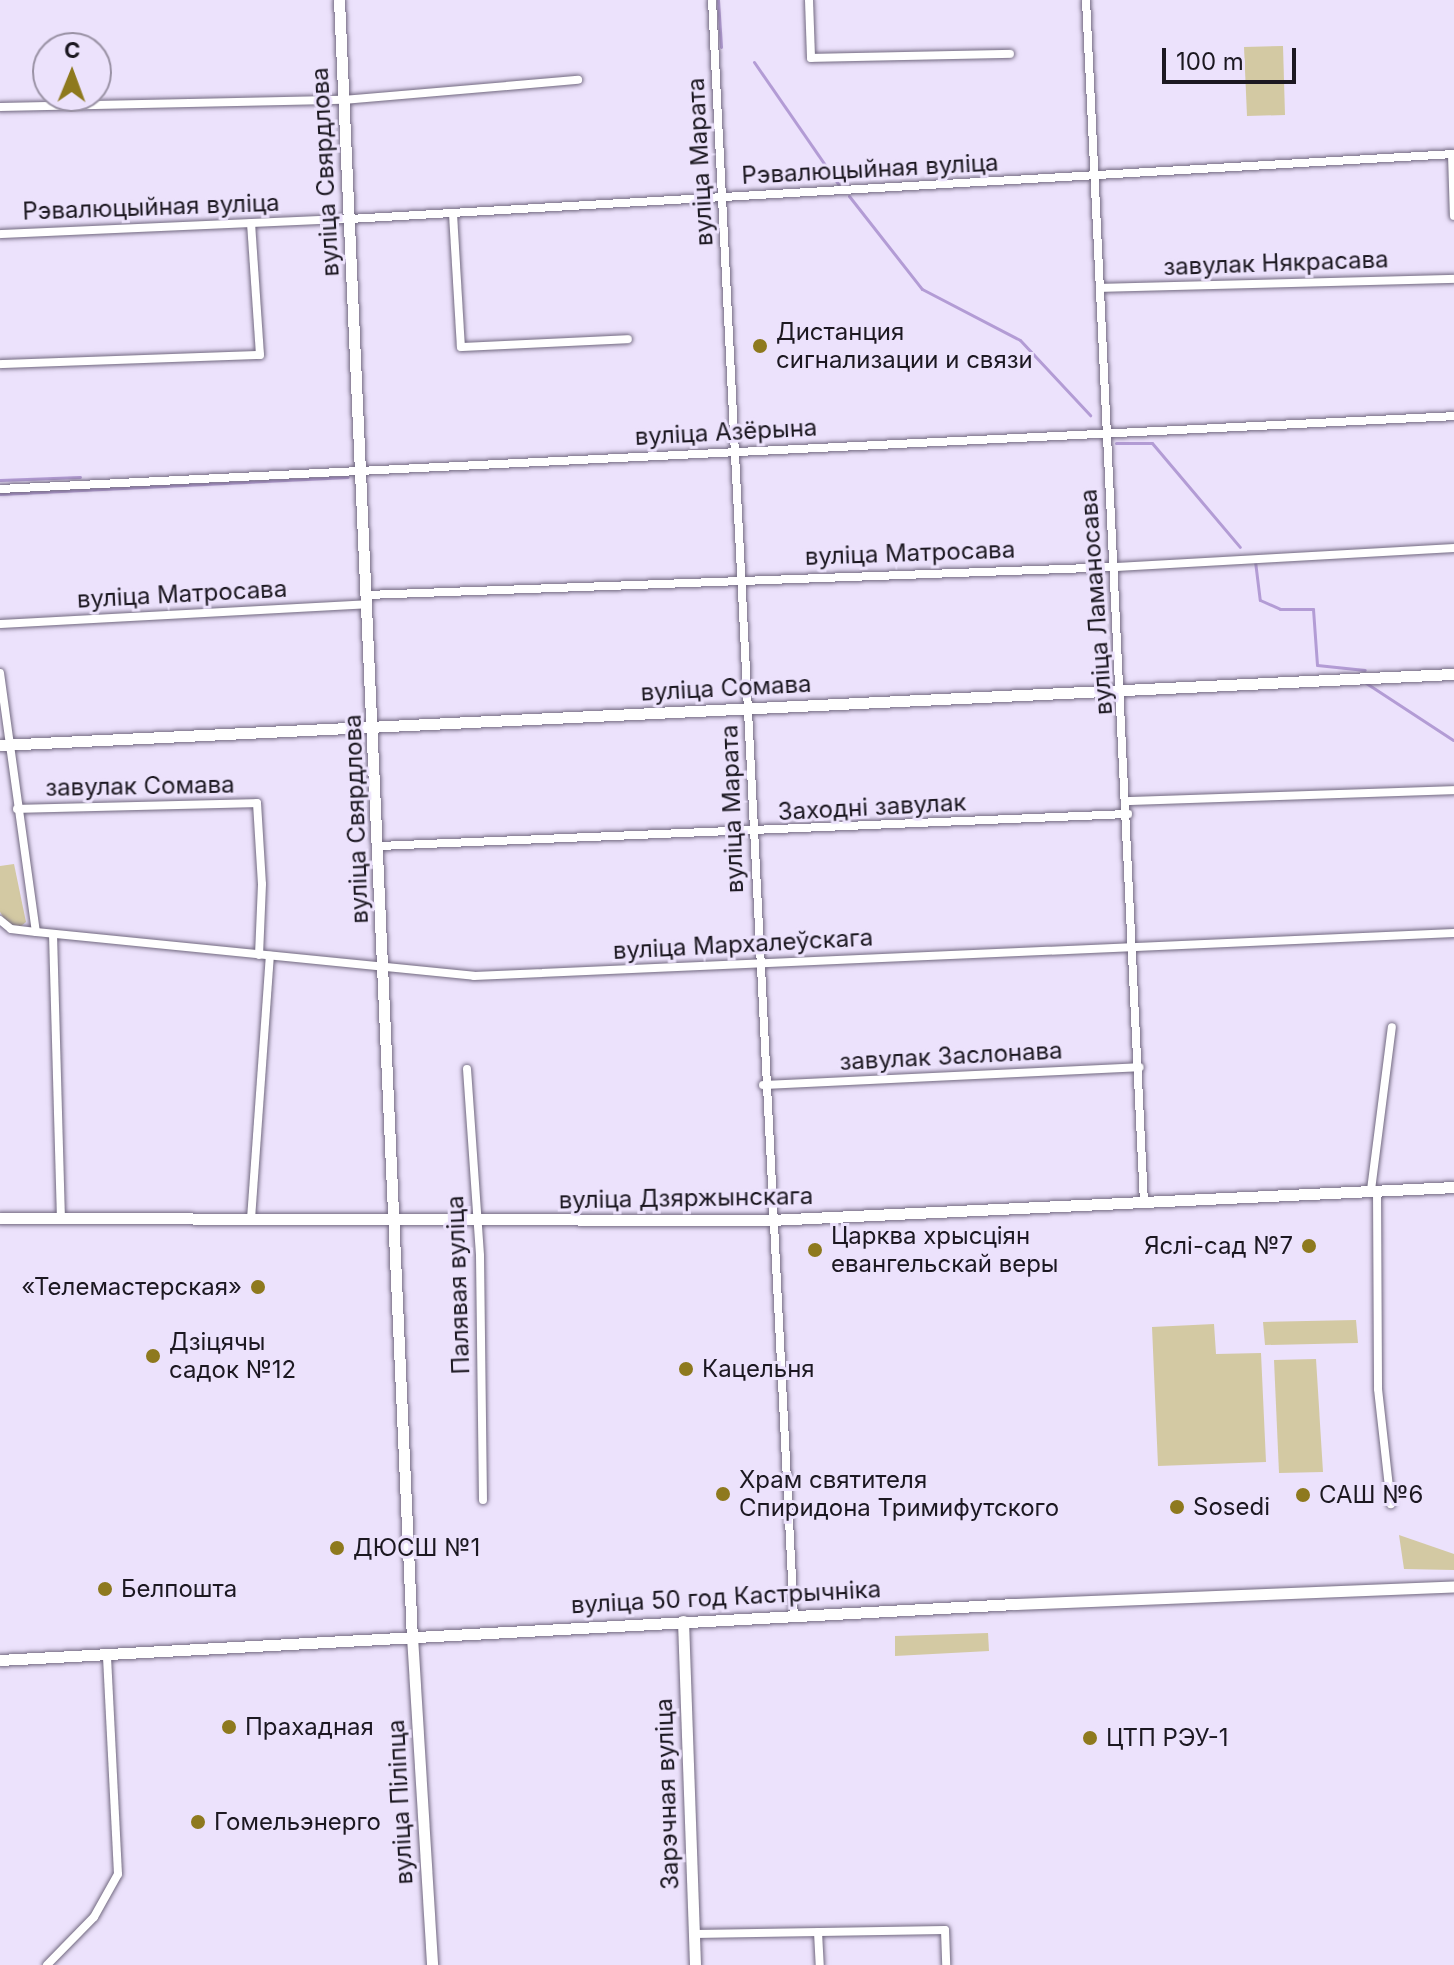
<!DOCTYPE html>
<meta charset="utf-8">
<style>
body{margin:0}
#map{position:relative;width:1454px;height:1965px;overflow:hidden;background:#ece2fc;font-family:Inter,sans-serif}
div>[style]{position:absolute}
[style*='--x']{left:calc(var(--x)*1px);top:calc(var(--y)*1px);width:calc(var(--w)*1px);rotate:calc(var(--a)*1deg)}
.green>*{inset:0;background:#d3c9a3}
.stream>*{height:3px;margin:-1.5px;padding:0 1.5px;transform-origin:1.5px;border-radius:1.5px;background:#b39cd5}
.roads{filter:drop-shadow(0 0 2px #71687f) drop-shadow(0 0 2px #71687f)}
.street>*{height:8px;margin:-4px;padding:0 4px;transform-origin:4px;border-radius:4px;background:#fff}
.secondary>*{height:11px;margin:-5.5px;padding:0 5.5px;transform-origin:5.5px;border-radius:5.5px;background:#fff}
.dots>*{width:22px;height:22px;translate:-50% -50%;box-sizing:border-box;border:4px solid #ece2fc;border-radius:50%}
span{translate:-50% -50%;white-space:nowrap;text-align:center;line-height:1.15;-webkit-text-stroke:6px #ece2fc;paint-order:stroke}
.street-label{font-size:24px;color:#1c1821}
.poi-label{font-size:24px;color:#1c1821}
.left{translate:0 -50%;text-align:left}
.right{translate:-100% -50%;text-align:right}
.north{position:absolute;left:32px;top:32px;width:80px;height:80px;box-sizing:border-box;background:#ece2fc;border:2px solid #9991a4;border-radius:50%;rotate:1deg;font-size:22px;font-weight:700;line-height:32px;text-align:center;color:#1c1821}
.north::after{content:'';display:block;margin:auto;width:28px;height:36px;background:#8e791e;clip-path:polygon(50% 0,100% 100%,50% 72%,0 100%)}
.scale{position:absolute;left:1162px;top:48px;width:134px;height:36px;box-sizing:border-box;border:4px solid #1c1821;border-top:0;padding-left:10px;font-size:24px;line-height:28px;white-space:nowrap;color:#1c1821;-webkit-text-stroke:6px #ece2fc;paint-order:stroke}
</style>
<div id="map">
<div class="green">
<i style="clip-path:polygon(1283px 46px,1285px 115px,1247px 116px,1244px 47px)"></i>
<i style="clip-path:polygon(14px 864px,26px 922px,21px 926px,8px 924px,0 912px,0 866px)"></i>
<i style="clip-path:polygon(1356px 1320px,1358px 1343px,1265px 1345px,1263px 1322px)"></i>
<i style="clip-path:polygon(1214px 1324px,1216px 1354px,1261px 1353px,1266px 1462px,1158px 1466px,1152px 1327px)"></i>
<i style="clip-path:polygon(1316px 1359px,1323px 1472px,1279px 1473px,1274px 1360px)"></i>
<i style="clip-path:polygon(1399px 1535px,1454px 1554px,1454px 1570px,1404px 1569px)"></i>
<i style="clip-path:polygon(988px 1633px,989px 1651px,895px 1656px,895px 1636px)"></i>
</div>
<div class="stream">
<i style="--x:718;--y:0;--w:47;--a:86.3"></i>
<i style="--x:754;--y:62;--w:150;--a:55.4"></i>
<i style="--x:849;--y:196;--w:118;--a:51.9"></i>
<i style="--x:922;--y:289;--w:110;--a:27.5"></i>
<i style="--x:1020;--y:340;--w:103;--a:47"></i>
<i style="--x:1116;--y:443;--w:36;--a:0"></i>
<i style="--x:1152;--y:443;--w:136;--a:49.8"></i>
<i style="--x:0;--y:480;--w:80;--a:-2.1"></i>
<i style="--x:0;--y:494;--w:348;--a:-2.8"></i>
<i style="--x:1255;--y:561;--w:39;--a:83"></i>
<i style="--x:1260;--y:600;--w:22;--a:24"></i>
<i style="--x:1280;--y:609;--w:33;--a:0"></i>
<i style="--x:1313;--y:609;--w:56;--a:85.9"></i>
<i style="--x:1317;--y:665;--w:48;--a:5.9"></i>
<i style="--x:1366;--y:683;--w:104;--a:33.2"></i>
</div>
<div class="roads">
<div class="street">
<i style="--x:712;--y:0;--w:1619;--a:87.1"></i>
<i style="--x:809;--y:0;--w:58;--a:88"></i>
<i style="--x:811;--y:58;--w:199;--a:-1.2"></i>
<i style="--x:1086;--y:0;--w:1204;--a:87.24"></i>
<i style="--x:0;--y:107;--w:343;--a:-1.2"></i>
<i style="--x:343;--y:100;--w:236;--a:-4.9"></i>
<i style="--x:1452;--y:154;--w:62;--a:88.2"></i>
<i style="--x:453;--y:214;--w:133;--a:86.6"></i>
<i style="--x:461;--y:347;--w:167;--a:-2.7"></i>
<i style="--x:0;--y:234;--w:350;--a:-2.5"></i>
<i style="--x:350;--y:219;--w:1106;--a:-3.37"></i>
<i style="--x:1100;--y:288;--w:354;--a:-1.5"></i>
<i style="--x:0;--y:364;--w:260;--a:-2"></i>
<i style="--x:260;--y:355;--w:132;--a:-93.9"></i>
<i style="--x:0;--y:489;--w:1456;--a:-2.87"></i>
<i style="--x:367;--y:595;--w:750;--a:-2.14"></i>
<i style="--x:1116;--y:567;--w:339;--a:-3.2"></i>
<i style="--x:0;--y:624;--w:368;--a:-3.1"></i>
<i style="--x:0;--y:673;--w:261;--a:82.1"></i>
<i style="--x:1127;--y:801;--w:327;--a:-1.9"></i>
<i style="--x:17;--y:809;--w:240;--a:-1.4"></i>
<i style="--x:257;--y:803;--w:81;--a:86.5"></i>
<i style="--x:262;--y:884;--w:71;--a:92.4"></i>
<i style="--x:379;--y:846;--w:750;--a:-2.45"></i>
<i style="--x:0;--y:920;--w:14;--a:39"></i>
<i style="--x:11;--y:929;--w:25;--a:7"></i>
<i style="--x:36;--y:932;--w:440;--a:5.7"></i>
<i style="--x:474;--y:976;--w:981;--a:-2.51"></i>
<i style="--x:53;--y:934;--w:283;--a:88.4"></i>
<i style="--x:467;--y:1069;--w:187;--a:86"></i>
<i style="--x:480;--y:1256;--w:244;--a:89.3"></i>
<i style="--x:763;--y:1085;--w:377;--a:-2.7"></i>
<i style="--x:1371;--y:1190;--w:164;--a:-82.7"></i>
<i style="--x:1377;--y:1190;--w:199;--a:89.7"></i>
<i style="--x:1378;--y:1389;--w:116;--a:83.6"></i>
<i style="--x:251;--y:1219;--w:264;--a:-85.9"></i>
<i style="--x:818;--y:1932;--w:33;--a:87"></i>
<i style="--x:694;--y:1934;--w:251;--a:-0.9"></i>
<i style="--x:945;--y:1930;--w:35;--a:88"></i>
<i style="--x:47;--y:1965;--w:67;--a:-45.6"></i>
<i style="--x:94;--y:1917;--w:49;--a:-60.8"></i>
<i style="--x:118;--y:1874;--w:218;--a:-92.9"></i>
</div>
<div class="secondary">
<i style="--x:339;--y:0;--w:1638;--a:87.45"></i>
<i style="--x:412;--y:1636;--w:330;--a:86.5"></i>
<i style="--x:0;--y:745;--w:1456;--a:-2.8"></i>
<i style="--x:0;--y:1218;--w:770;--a:0.15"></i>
<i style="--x:770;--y:1220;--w:685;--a:-2.76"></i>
<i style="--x:683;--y:1621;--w:344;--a:88"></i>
<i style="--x:0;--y:1660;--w:1017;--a:-3.16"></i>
<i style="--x:1015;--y:1604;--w:439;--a:-2.3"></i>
</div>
</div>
<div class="dots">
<i style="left:760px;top:346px;background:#8e791e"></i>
<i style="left:1309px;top:1246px;background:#8e791e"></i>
<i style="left:815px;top:1250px;background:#8e791e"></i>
<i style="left:258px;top:1287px;background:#8e791e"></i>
<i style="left:153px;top:1356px;background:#8e791e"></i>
<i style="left:686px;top:1369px;background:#8e791e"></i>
<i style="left:723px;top:1494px;background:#8e791e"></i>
<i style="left:1303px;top:1495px;background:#8e791e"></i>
<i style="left:1177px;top:1507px;background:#8e791e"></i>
<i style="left:337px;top:1548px;background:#8e791e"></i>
<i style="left:105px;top:1589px;background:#8e791e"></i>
<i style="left:229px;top:1727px;background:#8e791e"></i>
<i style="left:1090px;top:1738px;background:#8e791e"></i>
<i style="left:198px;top:1822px;background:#8e791e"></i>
</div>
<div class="street-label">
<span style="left:700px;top:162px;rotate:-93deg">вуліца Марата</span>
<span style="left:870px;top:169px;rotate:-3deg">Рэвалюцыйная вуліца</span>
<span style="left:325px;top:172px;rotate:-93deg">вуліца Свярдлова</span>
<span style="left:151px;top:207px;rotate:-2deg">Рэвалюцыйная вуліца</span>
<span style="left:1276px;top:263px;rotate:-2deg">завулак Някрасава</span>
<span style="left:726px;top:432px;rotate:-3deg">вуліца Азёрына</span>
<span style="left:910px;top:553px;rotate:-2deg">вуліца Матросава</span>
<span style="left:182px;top:594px;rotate:-3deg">вуліца Матросава</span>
<span style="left:1096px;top:602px;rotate:-94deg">вуліца Ламаносава</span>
<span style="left:726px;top:688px;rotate:-3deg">вуліца Сомава</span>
<span style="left:140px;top:786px;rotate:-1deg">завулак Сомава</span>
<span style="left:872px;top:807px;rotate:-3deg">Заходні завулак</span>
<span style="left:732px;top:809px;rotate:-92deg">вуліца Марата</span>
<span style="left:356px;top:819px;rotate:-92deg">вуліца Свярдлова</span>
<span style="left:743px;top:944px;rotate:-3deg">вуліца Мархалеўскага</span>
<span style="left:951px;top:1056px;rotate:-3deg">завулак Заслонава</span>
<span style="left:686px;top:1198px;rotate:-1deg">вуліца Дзяржынскага</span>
<span style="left:458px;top:1285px;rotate:-92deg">Палявая вуліца</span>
<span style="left:726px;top:1597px;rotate:-3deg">вуліца 50 год Кастрычніка</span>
<span style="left:667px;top:1794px;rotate:-92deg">Зарэчная вуліца</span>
<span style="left:400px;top:1802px;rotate:-93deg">вуліца Піліпца</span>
</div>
<div class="poi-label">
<span class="left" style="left:776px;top:346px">Дистанция<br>сигнализации и связи</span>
<span class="left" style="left:831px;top:1250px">Царква хрысціян<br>евангельскай веры</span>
<span class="right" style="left:1293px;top:1246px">Яслі-сад №7</span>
<span class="right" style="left:242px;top:1287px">«Телемастерская»</span>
<span class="left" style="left:169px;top:1356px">Дзіцячы<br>садок №12</span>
<span class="left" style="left:702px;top:1369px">Кацельня</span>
<span class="left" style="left:739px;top:1494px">Храм святителя<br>Спиридона Тримифутского</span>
<span class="left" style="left:1319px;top:1495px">САШ №6</span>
<span class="left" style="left:1193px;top:1507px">Sosedi</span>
<span class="left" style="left:353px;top:1548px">ДЮСШ №1</span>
<span class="left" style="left:121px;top:1589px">Белпошта</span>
<span class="left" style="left:245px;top:1727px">Прахадная</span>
<span class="left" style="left:1106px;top:1738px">ЦТП РЭУ-1</span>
<span class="left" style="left:214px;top:1822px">Гомельэнерго</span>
</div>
<div class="north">С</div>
<div class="scale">100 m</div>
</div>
